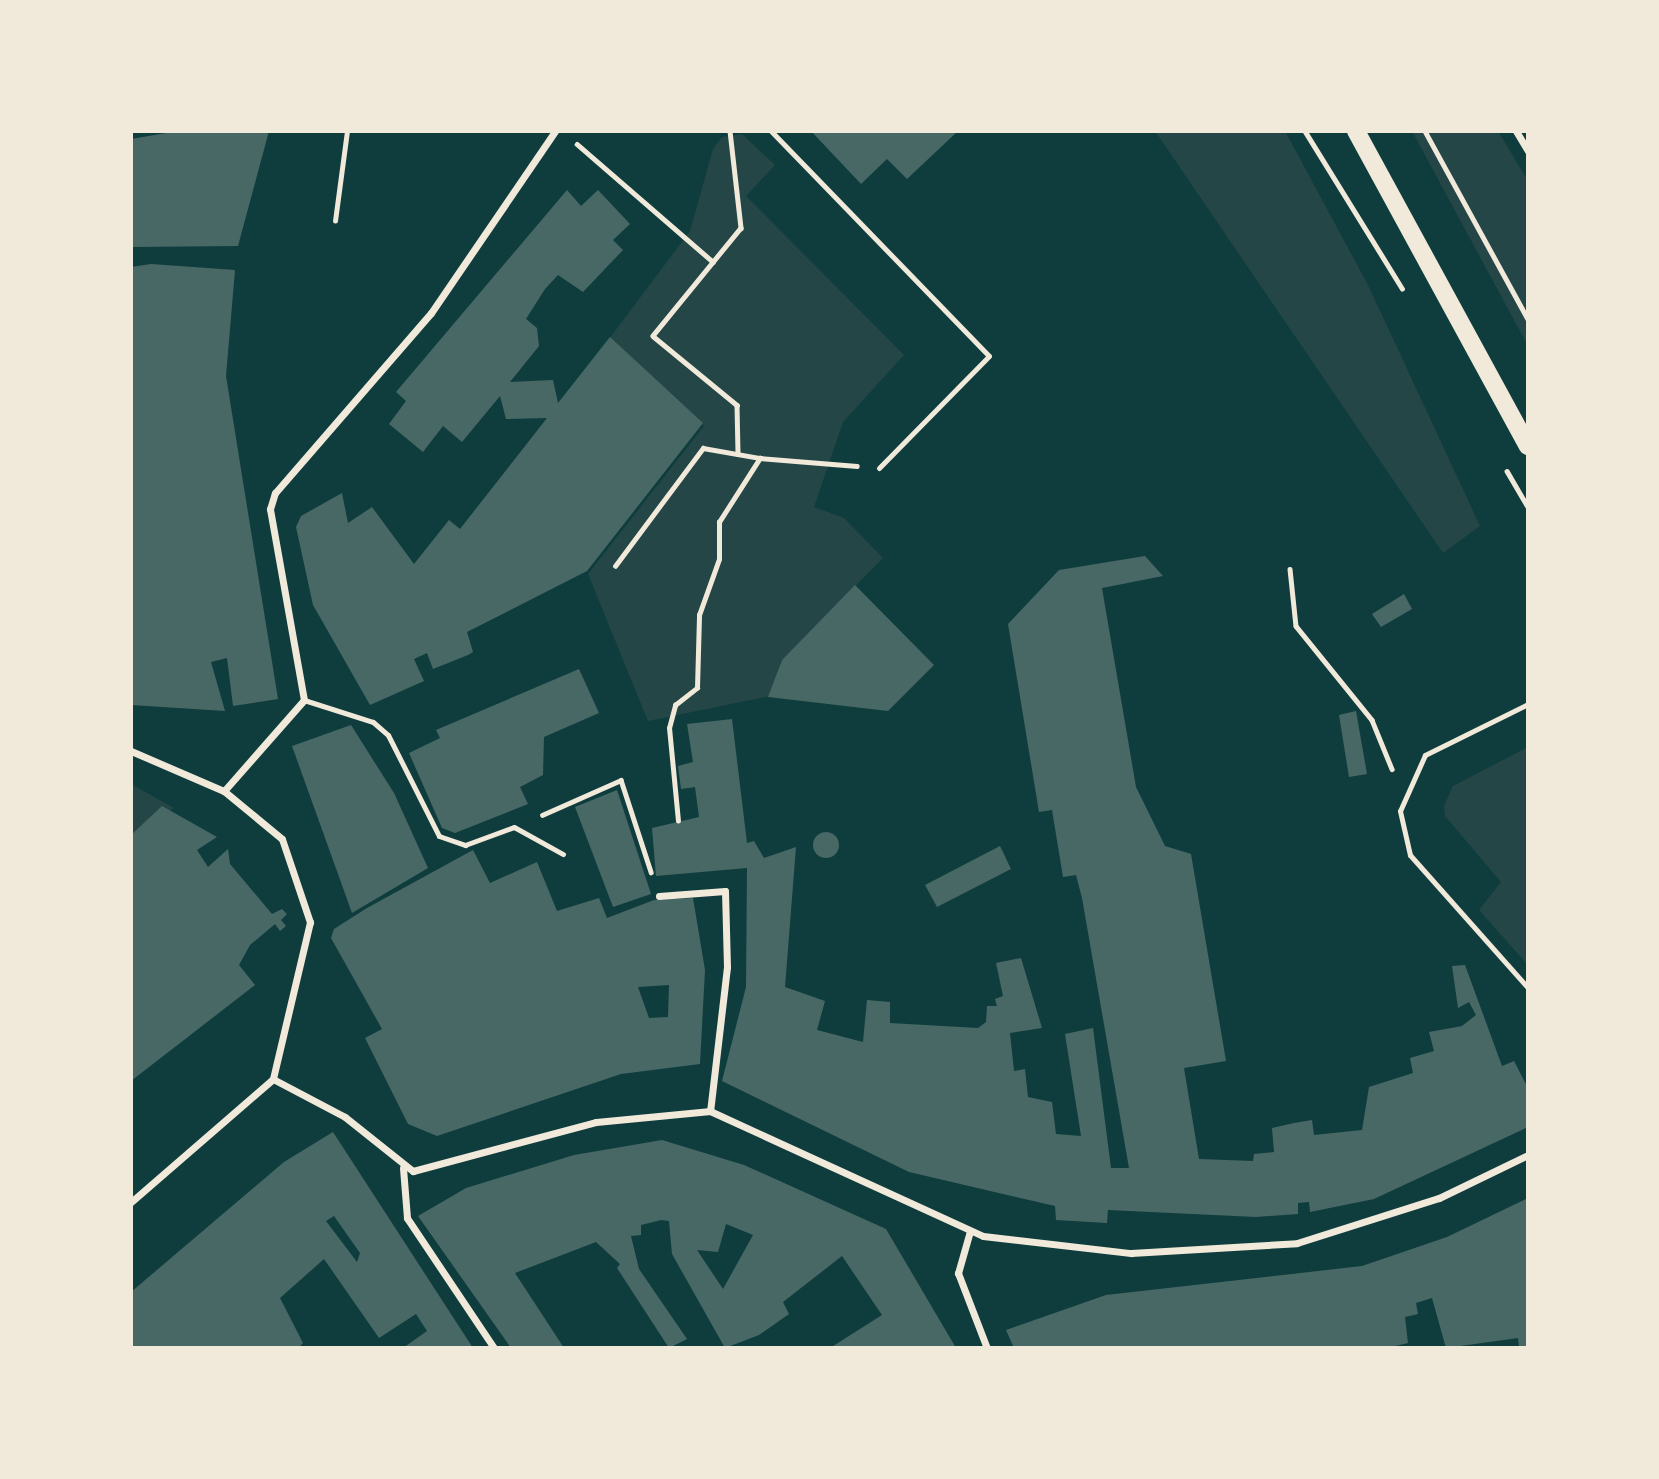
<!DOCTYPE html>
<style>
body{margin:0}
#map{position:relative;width:1659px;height:1479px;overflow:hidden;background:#0f3d3e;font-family:Quicksand,sans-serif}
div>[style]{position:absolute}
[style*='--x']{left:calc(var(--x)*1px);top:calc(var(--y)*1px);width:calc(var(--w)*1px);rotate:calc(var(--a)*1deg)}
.green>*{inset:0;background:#244646}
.building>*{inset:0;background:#486865}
.round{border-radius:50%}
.path>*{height:4.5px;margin:-2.25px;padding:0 2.25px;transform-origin:2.25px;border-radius:2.25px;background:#f1e9da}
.service>*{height:5px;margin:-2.5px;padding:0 2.5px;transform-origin:2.5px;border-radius:2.5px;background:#f1e9da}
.minor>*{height:7px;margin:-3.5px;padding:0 3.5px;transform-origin:3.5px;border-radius:3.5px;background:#f1e9da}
.primary>*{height:18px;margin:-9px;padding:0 9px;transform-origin:9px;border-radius:9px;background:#f1e9da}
span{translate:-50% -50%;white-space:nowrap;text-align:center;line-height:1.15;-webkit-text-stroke:5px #f1e9da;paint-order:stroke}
.frame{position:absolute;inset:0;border:133px solid #f1e9da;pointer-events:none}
</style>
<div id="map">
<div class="green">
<i style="clip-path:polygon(1155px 131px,1285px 131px,1369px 287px,1480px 526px,1443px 553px)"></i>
<i style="clip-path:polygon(1412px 131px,1498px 131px,1528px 181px,1528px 346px)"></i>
<i style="clip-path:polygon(742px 134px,775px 165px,746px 196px,904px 355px,843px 422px,814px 507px,844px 518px,883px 558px,781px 661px,770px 696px,648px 721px,588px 574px,704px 426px,609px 339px,690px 231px,713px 149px,722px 137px)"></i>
<i style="clip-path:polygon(1528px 747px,1528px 965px,1479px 910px,1501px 882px,1445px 816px,1444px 806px,1453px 786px)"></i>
<i style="clip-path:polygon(131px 784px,174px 808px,134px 837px,131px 833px)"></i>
</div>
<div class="building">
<i style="clip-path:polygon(178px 131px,269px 131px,238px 246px,131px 247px,131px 139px)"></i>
<i style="clip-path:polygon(811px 131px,958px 131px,907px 179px,887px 159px,861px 184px)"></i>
<i style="clip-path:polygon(567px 190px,581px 206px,598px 190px,630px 224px,613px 240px,623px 250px,583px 292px,558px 275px,545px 289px,526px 319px,537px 328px,539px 346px,510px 382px,553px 380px,558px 403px,610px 337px,703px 423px,587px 571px,467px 632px,473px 652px,468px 655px,433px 669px,427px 653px,414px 659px,424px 681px,370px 705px,313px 605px,296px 527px,301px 516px,342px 493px,348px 523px,372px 507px,414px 564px,449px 520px,460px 529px,547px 418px,506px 419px,500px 396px,462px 442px,443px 426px,423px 452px,389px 424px,406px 401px,396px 392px)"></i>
<i style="clip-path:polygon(151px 264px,235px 270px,226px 376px,278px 699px,233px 706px,227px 658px,211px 662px,225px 711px,131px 705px,131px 267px)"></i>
<i style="clip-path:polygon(1145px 556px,1163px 576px,1102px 588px,1136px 787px,1165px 846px,1191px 854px,1226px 1061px,1184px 1068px,1199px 1159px,1253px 1161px,1254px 1154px,1274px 1152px,1272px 1128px,1294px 1123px,1312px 1120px,1314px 1135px,1362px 1130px,1369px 1087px,1413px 1073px,1410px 1058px,1434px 1051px,1429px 1032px,1462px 1026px,1476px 1015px,1469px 1002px,1458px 1008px,1452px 966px,1465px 965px,1502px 1066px,1514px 1061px,1528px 1088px,1528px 1127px,1374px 1199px,1310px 1212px,1309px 1202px,1298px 1203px,1298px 1214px,1256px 1217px,1108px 1210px,1107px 1223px,1056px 1220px,1055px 1206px,909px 1172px,722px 1081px,746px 987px,747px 868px,656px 876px,652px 828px,699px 817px,695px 787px,681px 789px,678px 766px,693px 762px,687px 724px,732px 719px,747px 843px,754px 841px,764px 858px,796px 847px,785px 987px,825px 1001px,817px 1030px,863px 1042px,867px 1000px,890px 1002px,890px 1023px,978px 1028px,986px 1022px,987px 1006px,997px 1006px,995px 999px,1003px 996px,996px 963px,1021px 958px,1042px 1028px,1010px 1033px,1014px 1071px,1025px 1069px,1028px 1097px,1052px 1102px,1056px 1134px,1081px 1136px,1065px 1034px,1093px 1028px,1111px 1168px,1129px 1168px,1082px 898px,1076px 875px,1063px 877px,1052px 810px,1039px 812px,1008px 624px,1059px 570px)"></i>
<i style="clip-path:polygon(855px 585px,934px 665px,888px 711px,768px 697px,782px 660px)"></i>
<i style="clip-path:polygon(1404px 594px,1412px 609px,1381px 627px,1372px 614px)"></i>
<i style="clip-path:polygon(579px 669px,599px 713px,544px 737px,543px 775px,520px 787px,528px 804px,455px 833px,442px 828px,409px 753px,440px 738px,436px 730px)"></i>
<i style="clip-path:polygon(1356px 711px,1367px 774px,1349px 777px,1339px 715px)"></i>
<i style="clip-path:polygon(351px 725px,394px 793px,428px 868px,352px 913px,292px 746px)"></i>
<i style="clip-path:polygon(617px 790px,651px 894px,613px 907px,575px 807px)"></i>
<i style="clip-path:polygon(162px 806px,217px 837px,197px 850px,208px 867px,228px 849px,230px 864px,272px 914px,282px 909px,287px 914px,281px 920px,286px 926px,280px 931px,275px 924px,250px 945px,239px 965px,255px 985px,131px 1081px,131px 835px)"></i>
<i class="round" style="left:813px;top:832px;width:26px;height:26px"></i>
<i style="clip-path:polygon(1000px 846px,1011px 869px,937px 907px,925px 885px)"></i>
<i style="clip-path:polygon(evenodd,473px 850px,490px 883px,537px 862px,557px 911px,599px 898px,607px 918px,654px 900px,693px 898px,705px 970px,700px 1064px,621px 1074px,437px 1136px,408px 1124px,365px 1038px,382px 1029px,331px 938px,334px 929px,367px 908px,473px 850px,669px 985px,668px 1017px,649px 1018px,638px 987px,669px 985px)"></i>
<i style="clip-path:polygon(evenodd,333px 1132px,473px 1348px,403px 1348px,427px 1331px,416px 1314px,379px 1338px,324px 1259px,280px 1298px,303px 1343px,298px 1348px,131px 1348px,131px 1292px,284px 1162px,333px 1132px,334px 1216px,360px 1253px,357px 1262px,326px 1221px,334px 1216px)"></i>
<i style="clip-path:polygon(evenodd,662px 1140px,744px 1165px,886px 1229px,956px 1348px,830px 1348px,882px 1315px,842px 1256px,783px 1302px,789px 1314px,759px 1335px,725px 1348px,672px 1254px,669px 1221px,661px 1220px,641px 1225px,641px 1235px,631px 1236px,639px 1269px,687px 1339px,669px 1348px,617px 1268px,620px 1264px,596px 1242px,515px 1273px,564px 1348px,511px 1348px,418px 1216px,466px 1188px,574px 1155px,662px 1140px,726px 1224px,753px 1235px,723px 1289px,697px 1250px,718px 1252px,726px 1224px)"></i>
<i style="clip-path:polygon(1528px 1198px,1528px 1348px,1519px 1348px,1518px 1338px,1446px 1348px,1432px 1298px,1416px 1303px,1418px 1314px,1405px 1317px,1408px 1343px,1387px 1348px,1014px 1348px,1006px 1330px,1106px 1295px,1362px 1266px,1447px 1237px)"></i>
</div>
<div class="path">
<i style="--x:730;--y:131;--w:98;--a:83.5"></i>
<i style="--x:741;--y:228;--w:139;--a:129.2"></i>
<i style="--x:653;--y:336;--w:109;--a:39.4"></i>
<i style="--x:737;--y:405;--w:49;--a:88.8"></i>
<i style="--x:1305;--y:131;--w:185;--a:58.3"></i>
<i style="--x:1425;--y:131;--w:214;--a:61.3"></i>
<i style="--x:577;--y:144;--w:180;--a:40.9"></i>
<i style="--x:335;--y:221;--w:91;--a:-82.4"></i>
<i style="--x:1507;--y:471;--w:42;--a:59.7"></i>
<i style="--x:615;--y:566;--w:147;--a:-53.3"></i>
<i style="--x:703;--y:448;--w:58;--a:10"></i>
<i style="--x:1290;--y:569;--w:57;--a:84"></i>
<i style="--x:1296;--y:626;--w:121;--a:51"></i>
<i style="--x:1372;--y:720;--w:53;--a:67.8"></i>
<i style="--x:542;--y:815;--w:86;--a:-23.9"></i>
<i style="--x:621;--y:780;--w:97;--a:71.9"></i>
<i style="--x:678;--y:821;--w:93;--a:-95.5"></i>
<i style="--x:669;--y:728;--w:24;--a:-75"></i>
<i style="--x:675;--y:705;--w:28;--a:-38"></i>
<i style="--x:697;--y:688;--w:73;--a:-88.4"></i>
<i style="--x:699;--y:615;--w:59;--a:-70.3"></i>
<i style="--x:719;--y:559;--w:37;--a:-90"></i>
<i style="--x:719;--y:522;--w:76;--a:-57.4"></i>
<i style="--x:760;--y:458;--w:97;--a:4.7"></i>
</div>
<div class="service">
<i style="--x:771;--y:131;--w:313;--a:45.9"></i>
<i style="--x:989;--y:356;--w:157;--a:134.5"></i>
<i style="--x:304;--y:700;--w:72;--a:17.7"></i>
<i style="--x:373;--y:722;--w:20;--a:41"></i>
<i style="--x:388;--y:735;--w:113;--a:63.2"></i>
<i style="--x:439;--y:836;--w:28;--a:19"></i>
<i style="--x:465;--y:845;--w:52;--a:-20.2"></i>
<i style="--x:514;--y:827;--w:56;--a:28.9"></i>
<i style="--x:1528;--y:704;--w:115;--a:153.7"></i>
<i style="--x:1425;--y:755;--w:61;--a:114.1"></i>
<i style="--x:1400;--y:811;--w:45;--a:77.2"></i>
<i style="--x:1410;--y:855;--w:178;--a:48.4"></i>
</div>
<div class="minor">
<i style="--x:1516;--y:131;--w:23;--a:59"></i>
<i style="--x:131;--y:751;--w:101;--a:23.3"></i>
<i style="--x:224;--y:791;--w:75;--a:39.6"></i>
<i style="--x:282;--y:839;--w:88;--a:71.4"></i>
<i style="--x:310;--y:922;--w:161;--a:103.3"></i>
<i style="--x:273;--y:1079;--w:188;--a:139.1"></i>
<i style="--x:224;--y:791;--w:121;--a:-48.7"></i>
<i style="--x:304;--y:700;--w:194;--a:-100.1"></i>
<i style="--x:270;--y:509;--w:17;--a:-73"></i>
<i style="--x:275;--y:493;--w:238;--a:-49.1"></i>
<i style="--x:431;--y:313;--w:220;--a:-55.7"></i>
<i style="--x:659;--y:896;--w:66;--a:-4.3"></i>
<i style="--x:725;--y:891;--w:76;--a:88.5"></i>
<i style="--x:727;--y:967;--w:145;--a:96.7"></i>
<i style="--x:273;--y:1079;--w:81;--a:27.8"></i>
<i style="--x:345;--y:1117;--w:87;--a:38.5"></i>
<i style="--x:413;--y:1171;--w:189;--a:-15"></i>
<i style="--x:596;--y:1122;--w:115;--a:-5.5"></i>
<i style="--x:710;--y:1111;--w:300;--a:24.6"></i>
<i style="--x:983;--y:1236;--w:149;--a:6.6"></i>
<i style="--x:1131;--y:1253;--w:166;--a:-3.4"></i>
<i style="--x:1297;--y:1243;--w:149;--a:-17.6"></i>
<i style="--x:1439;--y:1198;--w:99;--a:-25.8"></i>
<i style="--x:403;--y:1168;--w:50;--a:85.4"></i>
<i style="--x:407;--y:1218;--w:156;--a:56.2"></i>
<i style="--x:970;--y:1231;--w:44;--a:105.9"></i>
<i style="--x:958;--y:1273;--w:80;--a:68.9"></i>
</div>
<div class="primary">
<i style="--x:1356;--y:131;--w:359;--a:61.4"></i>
</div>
<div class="frame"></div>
</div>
